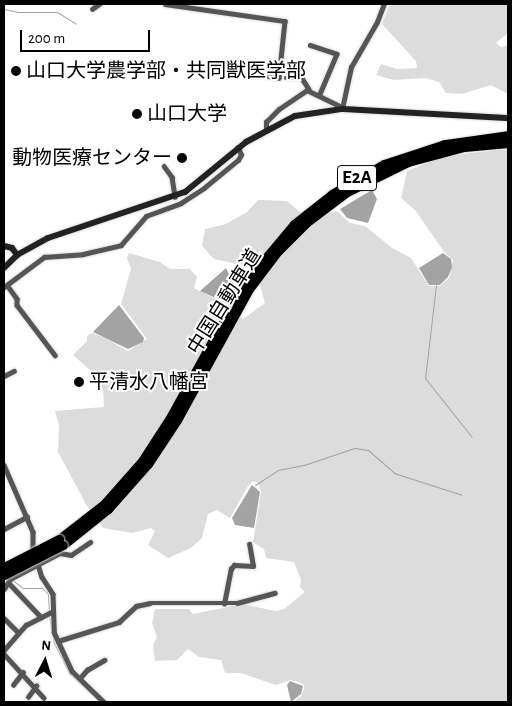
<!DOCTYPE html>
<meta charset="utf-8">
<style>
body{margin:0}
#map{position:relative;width:512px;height:706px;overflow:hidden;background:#fff;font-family:"Alegreya Sans","Noto Sans JP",sans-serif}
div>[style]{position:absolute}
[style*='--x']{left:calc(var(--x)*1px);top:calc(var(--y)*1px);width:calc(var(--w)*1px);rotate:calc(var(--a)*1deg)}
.green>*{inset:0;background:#dcdcdc}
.water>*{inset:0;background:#a3a3a3}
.stream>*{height:1px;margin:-0.5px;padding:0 0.5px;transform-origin:0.5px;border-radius:0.5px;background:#a3a3a3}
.roads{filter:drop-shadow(0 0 1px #dbdbdb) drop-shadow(0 0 1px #dbdbdb)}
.street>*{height:4.5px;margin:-2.25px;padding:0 2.25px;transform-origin:2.25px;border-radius:2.25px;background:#555}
.secondary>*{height:6px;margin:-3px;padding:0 3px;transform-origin:3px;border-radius:3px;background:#222}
.highway>*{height:9px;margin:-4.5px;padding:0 4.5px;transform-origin:4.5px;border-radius:4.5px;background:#000}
.bridges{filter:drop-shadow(0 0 1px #dbdbdb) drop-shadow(0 0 1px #dbdbdb)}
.highway-bridge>*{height:9px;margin:-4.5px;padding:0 4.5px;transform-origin:4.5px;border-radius:4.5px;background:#000}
.dots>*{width:14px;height:14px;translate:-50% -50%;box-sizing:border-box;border:2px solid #fff;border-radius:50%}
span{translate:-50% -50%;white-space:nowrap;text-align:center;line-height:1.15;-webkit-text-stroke:4px #fff;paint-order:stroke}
.shield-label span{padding:1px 4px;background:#fff;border:1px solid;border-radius:4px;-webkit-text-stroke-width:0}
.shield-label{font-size:19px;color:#000;font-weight:700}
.poi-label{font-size:20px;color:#000}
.left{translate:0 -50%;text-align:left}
.right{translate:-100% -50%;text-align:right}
.street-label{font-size:20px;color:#000}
.frame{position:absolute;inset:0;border:5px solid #000;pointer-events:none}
.north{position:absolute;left:20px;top:636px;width:50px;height:50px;-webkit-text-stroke:4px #fff;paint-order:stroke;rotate:5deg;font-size:14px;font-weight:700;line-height:20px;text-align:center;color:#000}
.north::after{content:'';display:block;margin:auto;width:18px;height:22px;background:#000;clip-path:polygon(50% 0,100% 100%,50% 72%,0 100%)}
.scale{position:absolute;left:20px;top:30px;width:130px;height:22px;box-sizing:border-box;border:2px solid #000;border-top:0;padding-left:6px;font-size:15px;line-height:18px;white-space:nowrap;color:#000;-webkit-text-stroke:4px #fff;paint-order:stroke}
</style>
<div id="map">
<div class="green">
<i style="clip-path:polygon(390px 4px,508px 4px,508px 33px,496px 43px,501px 47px,508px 45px,508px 94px,491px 85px,462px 94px,446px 93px,439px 82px,425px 78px,394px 80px,376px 75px,381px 64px,397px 69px,417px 68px,416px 61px,382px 24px)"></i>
<i style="clip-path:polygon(508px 149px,508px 702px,293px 702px,301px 696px,304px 689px,304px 685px,299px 682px,290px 680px,276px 685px,241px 673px,225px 673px,221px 660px,199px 657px,188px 649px,177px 660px,155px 661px,153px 645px,157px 637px,152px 623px,155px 609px,189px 609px,193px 614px,242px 604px,276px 611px,284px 609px,305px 592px,300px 587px,301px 580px,294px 562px,266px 558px,264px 549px,253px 542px,261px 492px,258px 483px,253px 481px,248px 486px,230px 518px,217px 510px,208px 514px,202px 538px,191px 548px,168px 558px,148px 545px,155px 531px,151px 528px,132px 533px,103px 528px,87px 506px,58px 452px,59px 425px,55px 411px,104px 407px,103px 389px,97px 376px,73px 355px,87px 341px,87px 336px,92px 333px,105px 338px,128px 351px,147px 339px,121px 304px,131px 269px,127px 258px,129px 253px,160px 262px,170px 269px,190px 269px,197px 277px,194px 288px,214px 298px,243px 319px,265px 303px,255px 268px,214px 259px,202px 246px,205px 229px,226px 224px,247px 212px,258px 200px,287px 201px,306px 217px,337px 211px,350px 223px,365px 226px,392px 248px,411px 258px,429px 286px,440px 286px,449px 278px,453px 260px,445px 253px,415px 210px,401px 198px,407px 171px,445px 156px)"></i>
</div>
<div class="water">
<i style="clip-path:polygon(372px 190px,377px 199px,368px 223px,347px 218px,340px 209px)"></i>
<i style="clip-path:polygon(443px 253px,451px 259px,452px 267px,448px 277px,440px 285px,429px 285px,419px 268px)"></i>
<i style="clip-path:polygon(226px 268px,235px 286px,248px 296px,247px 304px,240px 309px,200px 291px)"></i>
<i style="clip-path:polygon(119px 305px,144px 338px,143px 342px,128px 349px,93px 332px)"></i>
<i style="clip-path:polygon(252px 485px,260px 492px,254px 528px,235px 525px,232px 518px)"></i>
<i style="clip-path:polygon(290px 681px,303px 686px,301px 694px,291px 702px,287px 685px)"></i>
</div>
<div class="stream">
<i style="--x:4;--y:9;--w:14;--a:12"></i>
<i style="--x:18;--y:12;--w:39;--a:0"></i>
<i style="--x:57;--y:12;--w:22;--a:32"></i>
<i style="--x:436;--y:285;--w:94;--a:96.7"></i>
<i style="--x:425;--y:378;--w:75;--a:51.5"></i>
<i style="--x:255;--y:485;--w:27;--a:-33"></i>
<i style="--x:278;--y:470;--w:26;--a:-11"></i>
<i style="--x:304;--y:465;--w:53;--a:-18.8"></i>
<i style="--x:354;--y:448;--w:14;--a:8"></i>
<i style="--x:368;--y:450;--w:35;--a:41"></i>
<i style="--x:394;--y:473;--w:71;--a:17.9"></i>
<i style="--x:11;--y:579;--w:15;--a:37"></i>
<i style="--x:23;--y:588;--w:19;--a:0"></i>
<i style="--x:42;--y:588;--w:8;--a:45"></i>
<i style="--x:48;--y:594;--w:17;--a:87"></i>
<i style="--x:49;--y:615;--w:28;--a:80"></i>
<i style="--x:54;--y:643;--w:35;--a:63"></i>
<i style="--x:70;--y:674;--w:41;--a:43"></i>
</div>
<div class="roads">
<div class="street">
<i style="--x:165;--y:4;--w:121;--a:8.1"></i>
<i style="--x:285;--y:21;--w:57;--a:96"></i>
<i style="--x:279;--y:78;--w:14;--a:-172"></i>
<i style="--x:92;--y:9;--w:9;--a:-36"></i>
<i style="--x:310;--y:45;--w:28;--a:18"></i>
<i style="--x:337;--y:54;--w:43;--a:113"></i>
<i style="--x:286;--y:78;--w:16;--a:0"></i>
<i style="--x:302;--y:78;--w:13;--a:58"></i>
<i style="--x:342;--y:109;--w:43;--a:-77.9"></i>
<i style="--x:351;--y:67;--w:52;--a:-60"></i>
<i style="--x:377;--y:22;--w:19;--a:-69"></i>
<i style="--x:266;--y:129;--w:7;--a:-90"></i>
<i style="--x:266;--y:122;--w:18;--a:-45"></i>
<i style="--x:279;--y:109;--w:34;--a:-34"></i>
<i style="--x:307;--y:90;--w:39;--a:26"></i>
<i style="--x:164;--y:166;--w:14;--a:54"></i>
<i style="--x:172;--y:177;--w:20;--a:81"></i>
<i style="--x:7;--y:285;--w:17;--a:54"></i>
<i style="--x:17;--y:299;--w:6;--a:90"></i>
<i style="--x:17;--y:305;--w:63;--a:52.8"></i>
<i style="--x:4;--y:287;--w:50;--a:-36.9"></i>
<i style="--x:44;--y:257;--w:39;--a:-4"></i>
<i style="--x:83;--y:254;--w:39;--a:-13"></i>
<i style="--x:121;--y:245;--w:38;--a:-49"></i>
<i style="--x:146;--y:216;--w:37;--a:-20"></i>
<i style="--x:181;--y:203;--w:27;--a:-33"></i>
<i style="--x:204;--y:188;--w:44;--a:-39.5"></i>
<i style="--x:238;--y:160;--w:6;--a:-59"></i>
<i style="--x:241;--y:155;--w:8;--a:-113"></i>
<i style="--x:4;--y:376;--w:11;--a:-27"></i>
<i style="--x:4;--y:465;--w:73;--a:66.6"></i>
<i style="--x:33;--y:532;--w:16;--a:90"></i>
<i style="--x:33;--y:548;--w:30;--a:73"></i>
<i style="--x:42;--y:577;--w:20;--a:57"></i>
<i style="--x:53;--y:594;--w:38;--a:88"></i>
<i style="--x:54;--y:632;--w:43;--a:65.2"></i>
<i style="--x:72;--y:671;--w:45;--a:44.1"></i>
<i style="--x:4;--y:529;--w:26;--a:-28"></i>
<i style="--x:9;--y:583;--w:47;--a:46.7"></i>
<i style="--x:4;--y:589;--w:12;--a:-59"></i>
<i style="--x:10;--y:579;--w:56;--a:-27.5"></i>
<i style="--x:60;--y:553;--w:11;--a:10"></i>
<i style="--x:71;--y:555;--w:23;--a:-34"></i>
<i style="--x:224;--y:604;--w:36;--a:-79"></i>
<i style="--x:231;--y:569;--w:5;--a:-53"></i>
<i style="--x:234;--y:565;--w:19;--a:3"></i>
<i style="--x:253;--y:566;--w:22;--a:-100"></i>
<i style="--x:4;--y:618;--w:20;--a:45"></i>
<i style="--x:58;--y:641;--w:64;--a:-17.3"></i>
<i style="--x:119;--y:622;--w:23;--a:-43"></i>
<i style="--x:136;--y:606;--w:14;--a:-12"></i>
<i style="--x:150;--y:603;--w:87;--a:0"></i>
<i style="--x:237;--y:603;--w:39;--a:-15"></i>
<i style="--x:4;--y:650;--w:33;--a:-49"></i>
<i style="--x:26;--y:625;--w:29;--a:-27"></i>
<i style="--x:4;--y:654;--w:59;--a:47.7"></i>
<i style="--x:80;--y:678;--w:11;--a:-49"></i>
<i style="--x:87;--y:670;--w:20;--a:-30"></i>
<i style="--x:13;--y:685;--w:16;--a:-52"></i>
<i style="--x:28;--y:697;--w:14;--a:-54"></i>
</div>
<div class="secondary">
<i style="--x:4;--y:246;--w:8;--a:14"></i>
<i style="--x:12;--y:248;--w:9;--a:54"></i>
<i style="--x:4;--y:268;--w:18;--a:-45"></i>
<i style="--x:17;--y:255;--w:35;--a:-29"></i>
<i style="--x:48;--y:238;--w:145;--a:-18.6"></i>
<i style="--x:185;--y:192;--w:79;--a:-39.3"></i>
<i style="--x:246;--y:142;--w:55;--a:-28"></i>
<i style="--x:295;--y:116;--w:48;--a:-8.5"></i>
<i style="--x:342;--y:109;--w:166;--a:3.1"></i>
</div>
<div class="highway">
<i style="--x:59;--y:539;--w:57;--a:-37.9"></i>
<i style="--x:104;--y:504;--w:57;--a:-48.5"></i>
<i style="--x:142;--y:461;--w:54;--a:-57.2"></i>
<i style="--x:171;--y:416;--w:149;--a:-61.2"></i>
<i style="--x:243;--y:285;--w:80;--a:-50.1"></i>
<i style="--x:294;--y:224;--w:48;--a:-38.3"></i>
<i style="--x:332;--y:194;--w:60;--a:-30"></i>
<i style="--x:384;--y:164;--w:64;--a:-18.2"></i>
<i style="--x:445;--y:144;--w:64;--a:-8.1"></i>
<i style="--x:63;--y:545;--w:58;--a:-38.7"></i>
<i style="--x:108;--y:509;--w:60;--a:-48.4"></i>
<i style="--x:148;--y:464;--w:53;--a:-56.6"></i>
<i style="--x:177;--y:420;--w:149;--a:-61.2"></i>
<i style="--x:249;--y:289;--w:48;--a:-52.7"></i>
<i style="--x:278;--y:251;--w:40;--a:-45"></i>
<i style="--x:306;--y:223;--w:51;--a:-37.1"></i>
<i style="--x:347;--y:192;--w:68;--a:-26.2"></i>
<i style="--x:408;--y:162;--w:58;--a:-15"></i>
<i style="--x:464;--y:147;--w:44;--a:-5.2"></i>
</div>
</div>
<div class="bridges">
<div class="highway-bridge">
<i style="--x:4;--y:567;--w:62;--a:-27"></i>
<i style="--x:4;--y:575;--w:66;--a:-27"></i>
</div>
</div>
<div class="dots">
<i style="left:16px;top:71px;background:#000"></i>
<i style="left:137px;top:114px;background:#000"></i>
<i style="left:182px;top:158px;background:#000"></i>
<i style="left:79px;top:382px;background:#000"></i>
</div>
<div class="shield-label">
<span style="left:357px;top:178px">E2A</span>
</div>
<div class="poi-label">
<span class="left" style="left:26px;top:71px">山口大学農学部・共同獣医学部</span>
<span class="left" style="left:147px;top:114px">山口大学</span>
<span class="right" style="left:172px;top:158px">動物医療センター</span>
<span class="left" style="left:89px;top:382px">平清水八幡宮</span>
</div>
<div class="street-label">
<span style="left:225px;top:302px;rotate:-58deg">中国自動車道</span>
</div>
<div class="frame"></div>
<div class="north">N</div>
<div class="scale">200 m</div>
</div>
